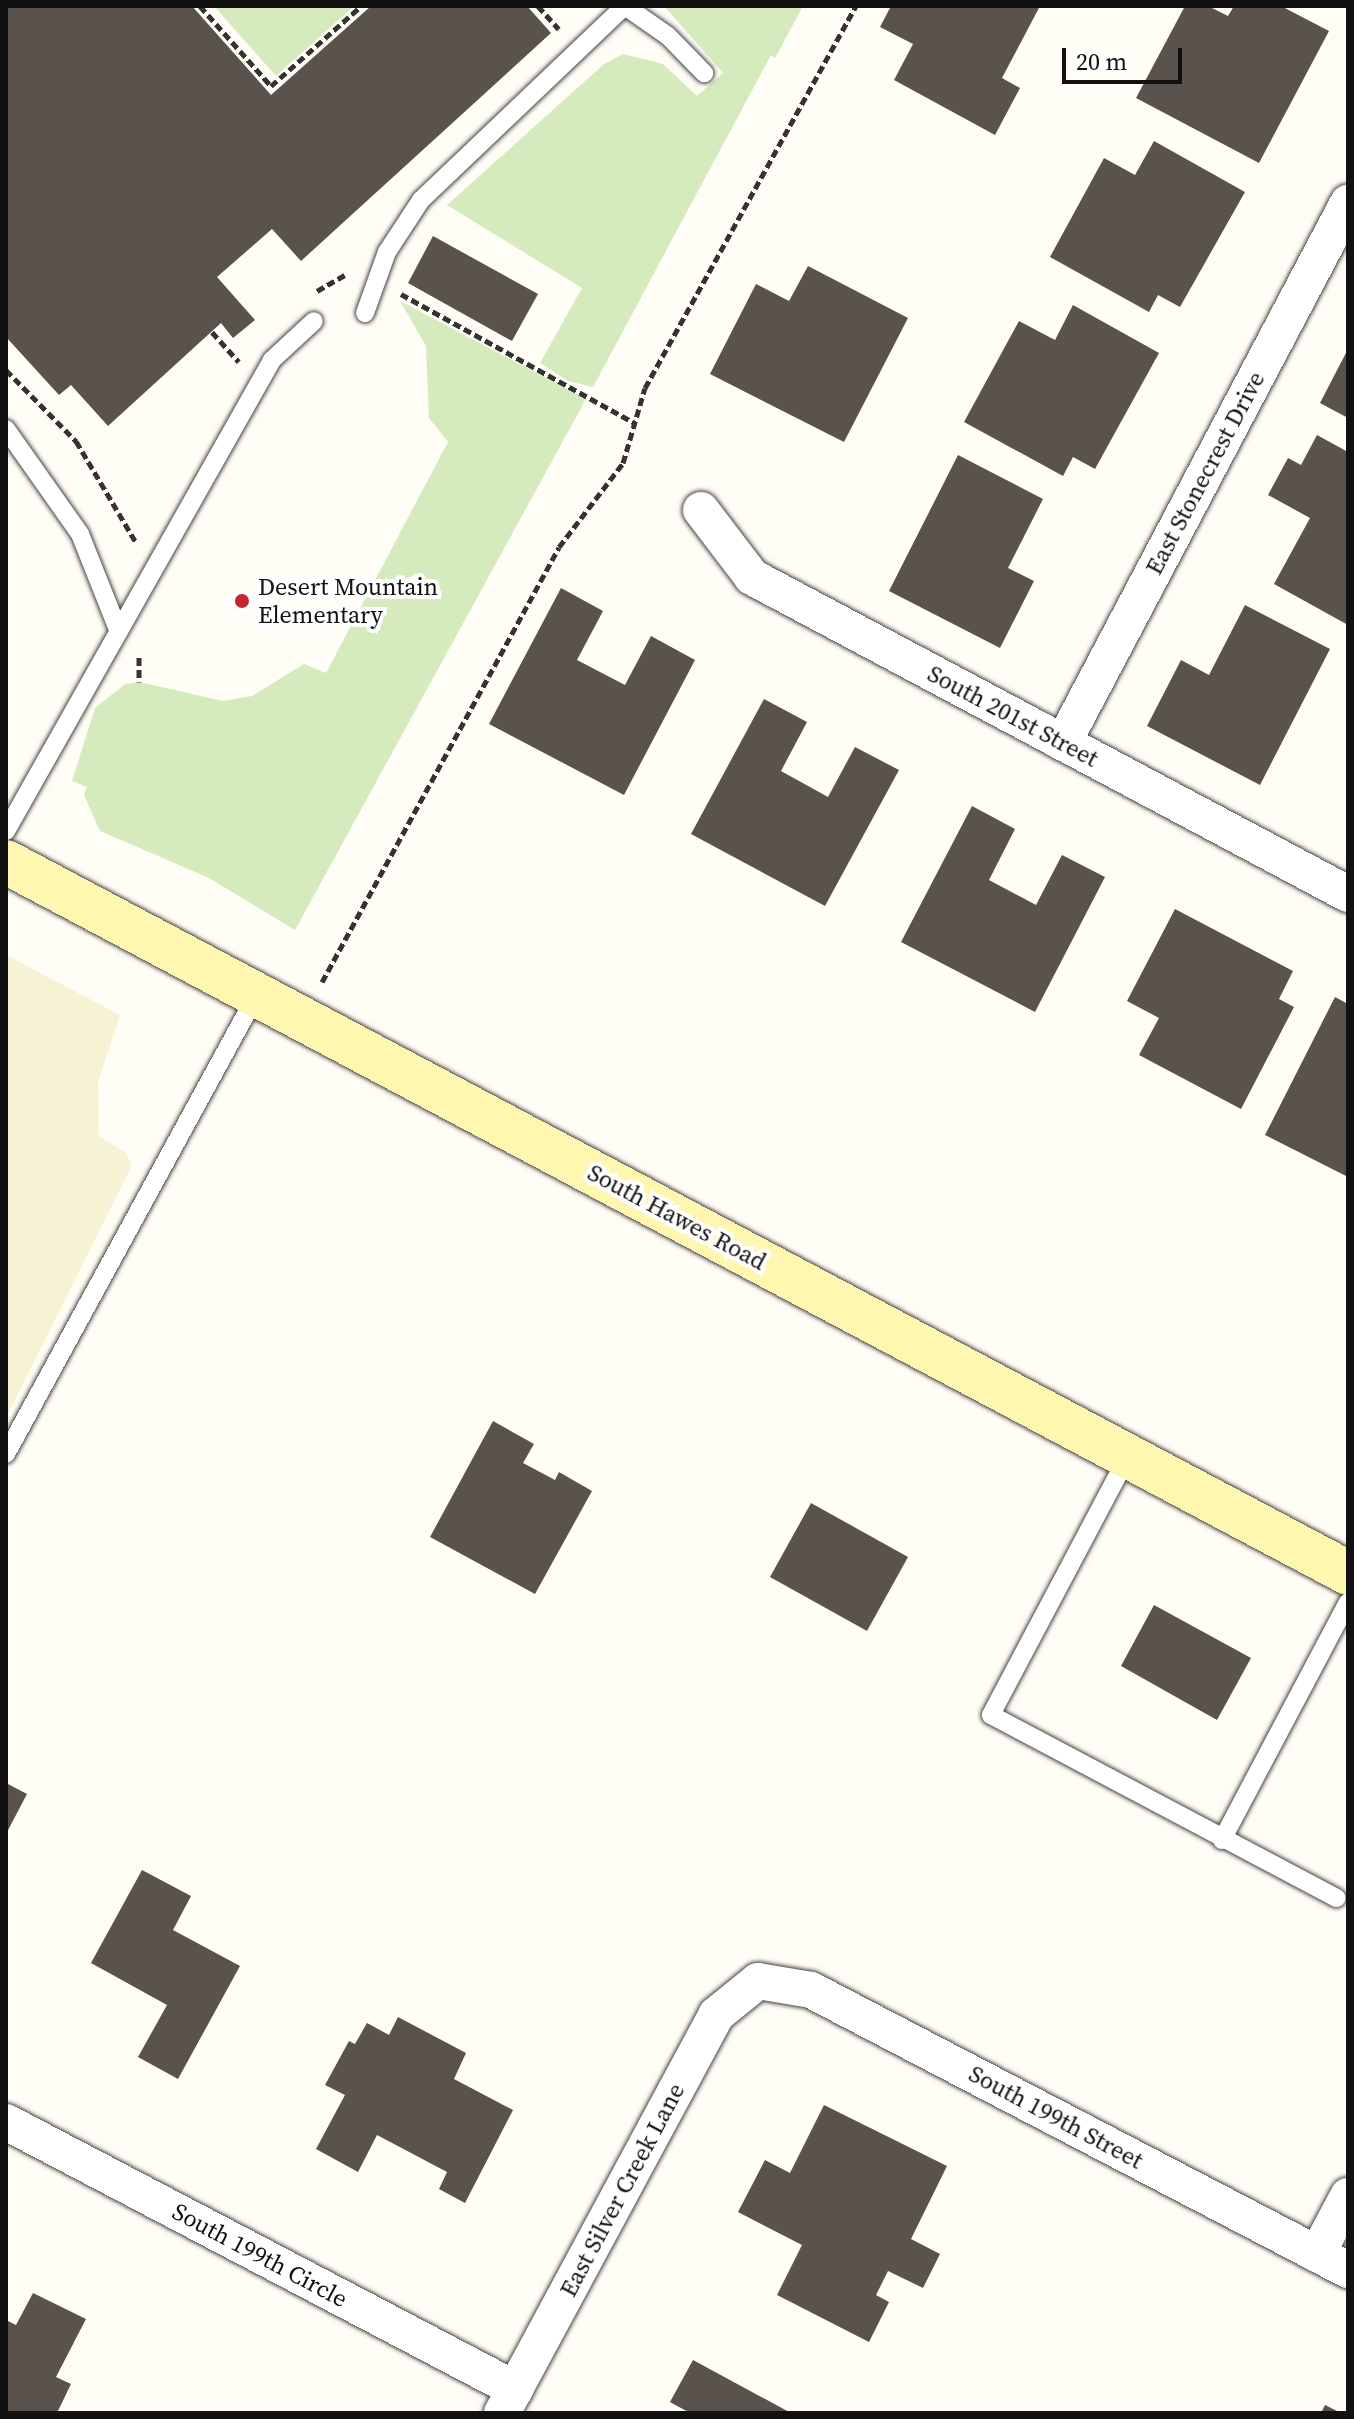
<!DOCTYPE html>
<style>
body{margin:0}
#map{position:relative;width:1354px;height:2419px;overflow:hidden;background:#fffdf5;font-family:"Source Serif 4",serif}
div>[style]{position:absolute}
[style*='--x']{left:calc(var(--x)*1px);top:calc(var(--y)*1px);width:calc(var(--w)*1px);rotate:calc(var(--a)*1deg)}
.farmland>*{inset:0;background:#f6f3d4}
.green>*{inset:0;background:#d5ebbd}
.building>*{inset:0;background:#5a524d}
.path>*{height:5px;margin-top:-2.5px;transform-origin:0;background:repeating-linear-gradient(90deg,#333 0 8px,transparent 0 12px)}
.roads{filter:drop-shadow(0 0 2px #444) drop-shadow(0 0 2px #444)}
.lane>*{height:18px;margin:-9px;padding:0 9px;transform-origin:9px;border-radius:9px;background:#fff}
.street>*{height:36px;margin:-18px;padding:0 18px;transform-origin:18px;border-radius:18px;background:#fff}
.secondary>*{height:44px;margin:-22px;padding:0 22px;transform-origin:22px;border-radius:22px;background:#fff6b0}
.dots>*{width:22px;height:22px;translate:-50% -50%;box-sizing:border-box;border:4px solid #fff;border-radius:50%}
span{translate:-50% -50%;white-space:nowrap;text-align:center;line-height:1.15;-webkit-text-stroke:8px #fff;paint-order:stroke}
.street-label{font-size:24px;color:#111}
.poi-label{font-size:24px;color:#111}
.left{translate:0 -50%;text-align:left}
.frame{position:absolute;inset:0;border:8px solid #111;pointer-events:none}
.scale{position:absolute;left:1062px;top:48px;width:120px;height:36px;box-sizing:border-box;border:4px solid #111;border-top:0;padding-left:10px;font-size:24px;line-height:28px;white-space:nowrap;color:#111;-webkit-text-stroke:6px #fff;paint-order:stroke}
</style>
<div id="map">
<div class="farmland">
<i style="clip-path:polygon(6px 955px,120px 1015px,98px 1082px,99px 1136px,126px 1153px,132px 1165px,6px 1418px)"></i>
</div>
<div class="green">
<i style="clip-path:polygon(214px 6px,354px 6px,276px 76px)"></i>
<i style="clip-path:polygon(664px 6px,803px 6px,775px 58px,771px 55px,593px 387px,568px 381px,540px 363px,582px 288px,447px 205px,604px 64px,623px 54px,663px 64px,697px 96px,723px 73px)"></i>
<i style="clip-path:polygon(400px 301px,586px 399px,295px 930px,209px 878px,100px 831px,84px 795px,87px 787px,72px 781px,95px 708px,125px 684px,139px 682px,223px 701px,252px 696px,304px 664px,326px 673px,448px 442px,429px 418px,426px 346px)"></i>
</div>
<div class="building">
<i style="clip-path:polygon(6px 6px,192px 6px,271px 95px,371px 6px,527px 6px,551px 33px,301px 261px,272px 229px,217px 277px,255px 320px,233px 338px,221px 323px,108px 426px,71px 385px,59px 395px,6px 337px)"></i>
<i style="clip-path:polygon(891px 6px,1040px 6px,1002px 78px,1020px 88px,995px 135px,894px 80px,913px 44px,880px 27px)"></i>
<i style="clip-path:polygon(1185px 6px,1208px 6px,1228px 16px,1234px 6px,1281px 6px,1329px 31px,1259px 163px,1136px 98px)"></i>
<i style="clip-path:polygon(1154px 141px,1245px 192px,1180px 307px,1158px 295px,1149px 312px,1050px 257px,1104px 158px,1135px 175px)"></i>
<i style="clip-path:polygon(433px 236px,538px 294px,512px 341px,408px 283px)"></i>
<i style="clip-path:polygon(808px 266px,908px 318px,844px 442px,710px 374px,756px 284px,789px 301px)"></i>
<i style="clip-path:polygon(1073px 305px,1159px 353px,1095px 469px,1073px 457px,1063px 476px,964px 422px,1019px 321px,1055px 340px)"></i>
<i style="clip-path:polygon(1348px 349px,1348px 418px,1320px 403px)"></i>
<i style="clip-path:polygon(1317px 435px,1348px 452px,1348px 625px,1274px 584px,1310px 518px,1268px 495px,1288px 458px,1301px 465px)"></i>
<i style="clip-path:polygon(958px 455px,1043px 499px,1008px 568px,1034px 581px,1000px 648px,889px 591px)"></i>
<i style="clip-path:polygon(561px 588px,603px 611px,577px 660px,625px 685px,651px 636px,695px 660px,624px 795px,489px 724px)"></i>
<i style="clip-path:polygon(1245px 605px,1330px 649px,1260px 785px,1147px 726px,1181px 660px,1209px 675px)"></i>
<i style="clip-path:polygon(764px 699px,807px 722px,781px 771px,828px 797px,855px 747px,899px 770px,825px 906px,691px 834px)"></i>
<i style="clip-path:polygon(972px 806px,1015px 829px,989px 880px,1036px 905px,1062px 855px,1105px 877px,1035px 1012px,901px 942px)"></i>
<i style="clip-path:polygon(1175px 909px,1293px 971px,1279px 999px,1294px 1007px,1241px 1109px,1139px 1055px,1159px 1018px,1127px 1001px)"></i>
<i style="clip-path:polygon(1335px 997px,1348px 1004px,1348px 1177px,1265px 1135px)"></i>
<i style="clip-path:polygon(493px 1421px,534px 1444px,523px 1463px,555px 1480px,559px 1472px,592px 1491px,535px 1594px,430px 1537px)"></i>
<i style="clip-path:polygon(811px 1503px,908px 1557px,867px 1631px,770px 1577px)"></i>
<i style="clip-path:polygon(1154px 1605px,1251px 1658px,1217px 1720px,1121px 1666px)"></i>
<i style="clip-path:polygon(6px 1783px,27px 1794px,6px 1834px)"></i>
<i style="clip-path:polygon(142px 1870px,191px 1896px,173px 1930px,240px 1966px,178px 2079px,138px 2057px,167px 2005px,91px 1963px)"></i>
<i style="clip-path:polygon(398px 2017px,466px 2053px,454px 2079px,513px 2110px,465px 2203px,439px 2189px,447px 2172px,377px 2135px,358px 2172px,316px 2149px,345px 2095px,325px 2085px,349px 2041px,355px 2044px,367px 2023px,389px 2035px)"></i>
<i style="clip-path:polygon(824px 2105px,947px 2166px,911px 2239px,940px 2254px,923px 2288px,888px 2271px,876px 2295px,889px 2302px,869px 2342px,777px 2295px,802px 2245px,738px 2212px,765px 2160px,790px 2173px)"></i>
<i style="clip-path:polygon(33px 2293px,86px 2319px,56px 2377px,71px 2384px,57px 2413px,6px 2413px,6px 2320px,16px 2325px)"></i>
<i style="clip-path:polygon(693px 2360px,791px 2413px,690px 2413px,670px 2402px)"></i>
<i style="clip-path:polygon(1325px 2405px,1341px 2413px,1321px 2413px)"></i>
</div>
<div class="path">
<i style="--x:200;--y:6;--w:107;--a:48.4"></i>
<i style="--x:271;--y:86;--w:120;--a:-41.6"></i>
<i style="--x:538;--y:6;--w:31;--a:48"></i>
<i style="--x:317;--y:291;--w:32;--a:-30"></i>
<i style="--x:401;--y:294;--w:267;--a:28.9"></i>
<i style="--x:212;--y:332;--w:40;--a:48"></i>
<i style="--x:6;--y:370;--w:100;--a:45.4"></i>
<i style="--x:76;--y:441;--w:120;--a:59.4"></i>
<i style="--x:139;--y:657;--w:25;--a:90"></i>
<i style="--x:322;--y:982;--w:495;--a:-61.4"></i>
<i style="--x:559;--y:547;--w:106;--a:-52.7"></i>
<i style="--x:623;--y:463;--w:78;--a:-73.7"></i>
<i style="--x:645;--y:388;--w:436;--a:-61.1"></i>
</div>
<div class="roads">
<div class="lane">
<i style="--x:625;--y:6;--w:52;--a:34.9"></i>
<i style="--x:668;--y:36;--w:52;--a:45.8"></i>
<i style="--x:365;--y:313;--w:65;--a:-70.2"></i>
<i style="--x:387;--y:252;--w:62;--a:-56.8"></i>
<i style="--x:421;--y:200;--w:282;--a:-43.6"></i>
<i style="--x:6;--y:429;--w:128;--a:54.8"></i>
<i style="--x:80;--y:534;--w:105;--a:68.3"></i>
<i style="--x:6;--y:831;--w:541;--a:-60.54"></i>
<i style="--x:272;--y:360;--w:57;--a:-42.9"></i>
<i style="--x:6;--y:1454;--w:524;--a:-61.38"></i>
<i style="--x:1128;--y:1456;--w:293;--a:117.9"></i>
<i style="--x:991;--y:1715;--w:391;--a:27.9"></i>
<i style="--x:1222;--y:1840;--w:269;--a:-62.1"></i>
</div>
<div class="street">
<i style="--x:701;--y:510;--w:84;--a:52.7"></i>
<i style="--x:752;--y:577;--w:675;--a:28.01"></i>
<i style="--x:1063;--y:743;--w:611;--a:-62.18"></i>
<i style="--x:6;--y:2122;--w:575;--a:27.68"></i>
<i style="--x:1317;--y:2254;--w:66;--a:-61.9"></i>
<i style="--x:502;--y:2413;--w:452;--a:-61.7"></i>
<i style="--x:716;--y:2015;--w:54;--a:-39"></i>
<i style="--x:758;--y:1981;--w:54;--a:9.6"></i>
<i style="--x:811;--y:1990;--w:606;--a:27.54"></i>
</div>
<div class="secondary">
<i style="--x:6;--y:862;--w:1519;--a:27.91"></i>
</div>
</div>
<div class="dots">
<i style="left:242px;top:601px;background:#c4262e"></i>
</div>
<div class="street-label">
<span style="left:1205px;top:473px;rotate:-62deg">East Stonecrest Drive</span>
<span style="left:1013px;top:716px;rotate:28deg">South 201st Street</span>
<span style="left:677px;top:1217px;rotate:28deg">South Hawes Road</span>
<span style="left:1056px;top:2117px;rotate:28deg">South 199th Street</span>
<span style="left:622px;top:2190px;rotate:-62deg">East Silver Creek Lane</span>
<span style="left:260px;top:2255px;rotate:28deg">South 199th Circle</span>
</div>
<div class="poi-label">
<span class="left" style="left:258px;top:601px">Desert Mountain<br>Elementary</span>
</div>
<div class="frame"></div>
<div class="scale">20 m</div>
</div>
